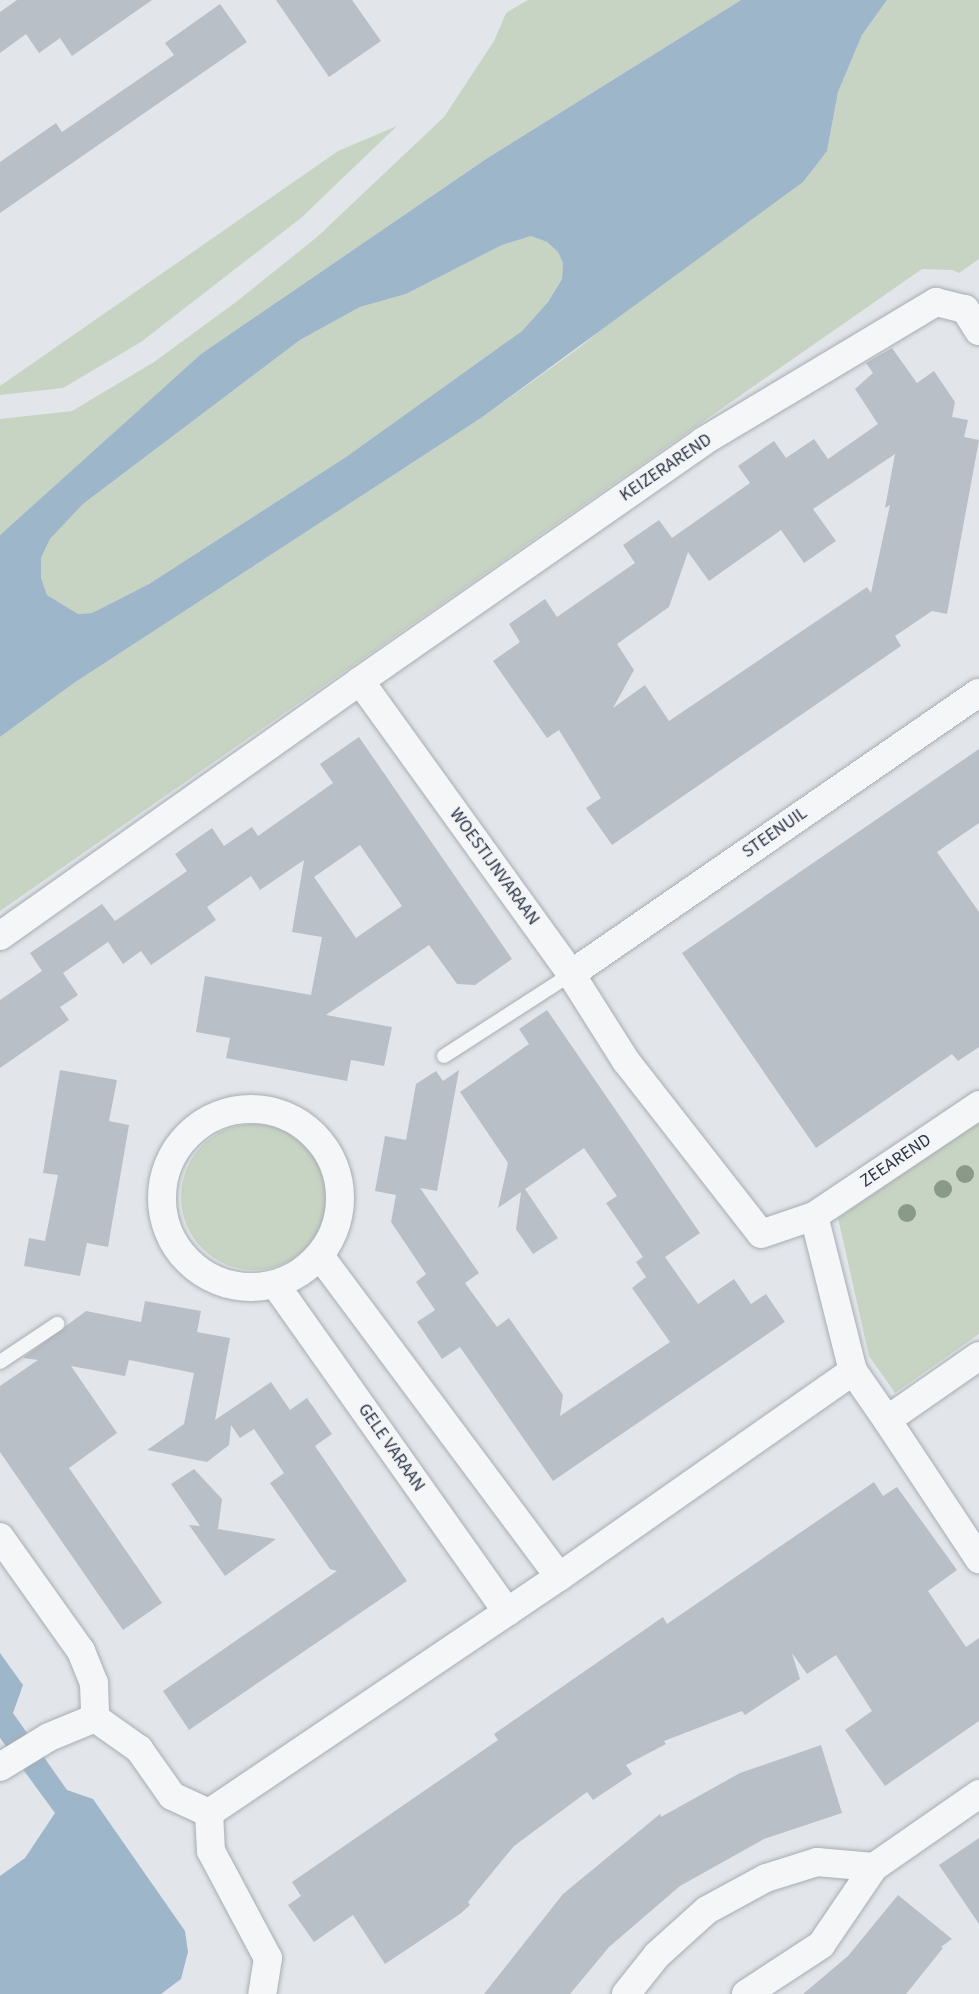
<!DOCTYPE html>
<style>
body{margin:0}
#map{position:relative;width:979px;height:1994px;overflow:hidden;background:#e2e6ea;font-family:"Source Sans 3",sans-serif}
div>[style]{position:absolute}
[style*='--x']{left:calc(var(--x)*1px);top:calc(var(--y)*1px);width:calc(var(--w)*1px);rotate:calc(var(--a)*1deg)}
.green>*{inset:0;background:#c8d4c3}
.round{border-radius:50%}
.water>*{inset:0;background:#9db6ca}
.building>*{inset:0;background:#b9bfc7}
.roads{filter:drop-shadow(0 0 2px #a7adb4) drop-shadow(0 0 2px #a7adb4)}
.service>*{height:14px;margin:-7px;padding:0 7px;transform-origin:7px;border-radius:7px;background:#f5f6f8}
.minor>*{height:28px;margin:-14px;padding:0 14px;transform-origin:14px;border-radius:14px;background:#f5f6f8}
.minor>.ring{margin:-14px;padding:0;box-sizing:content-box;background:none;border:28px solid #f5f6f8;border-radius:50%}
.trees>*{width:18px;height:18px;margin:-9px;border-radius:50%;background:#899b88}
span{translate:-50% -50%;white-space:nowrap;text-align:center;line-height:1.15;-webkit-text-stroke:4.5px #f2f4f8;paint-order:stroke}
.street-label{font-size:18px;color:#2a3442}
</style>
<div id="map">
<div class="green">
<i style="clip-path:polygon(528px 0,741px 0,486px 159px,201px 354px,0 535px,0 419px,72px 411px,154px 362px,236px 302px,317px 237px,444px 117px,494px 41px,506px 13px)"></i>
<i style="clip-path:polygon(887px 0,979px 0,979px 259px,959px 273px,952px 270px,922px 269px,0 911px,0 737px,74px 683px,481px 418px,576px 350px,827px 151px,838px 92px,862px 35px)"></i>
<i style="clip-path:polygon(397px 126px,301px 218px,141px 342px,63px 388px,0 395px,0 386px,338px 151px)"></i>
<i style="clip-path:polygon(531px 236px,547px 242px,558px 252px,563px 263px,562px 279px,548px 302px,522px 331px,346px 457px,149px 584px,92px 613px,78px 614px,47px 595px,41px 579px,41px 558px,50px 539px,83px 504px,300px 340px,360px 307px,406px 294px,502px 245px)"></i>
<i style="clip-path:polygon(979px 1122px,979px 1334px,895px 1393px,869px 1356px,838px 1218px)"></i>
<i class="round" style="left:181px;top:1124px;width:146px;height:146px"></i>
</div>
<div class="water">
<i style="clip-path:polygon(evenodd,741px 0,887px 0,862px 35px,838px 92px,827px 151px,803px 182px,481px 418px,74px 683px,0 737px,0 535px,201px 354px,486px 159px,741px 0,531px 236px,547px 242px,558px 252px,563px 263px,562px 279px,548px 302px,522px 331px,346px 457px,149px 584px,92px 613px,78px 614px,47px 595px,41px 578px,41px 558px,50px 539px,83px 504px,300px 340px,360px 307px,406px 294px,502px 245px,531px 236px)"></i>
<i style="clip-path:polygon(0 1653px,23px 1685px,13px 1713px,67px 1790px,93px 1799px,185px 1931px,188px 1952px,181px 1979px,161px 1994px,0 1994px,0 1876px,25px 1858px,55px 1813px,0 1738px)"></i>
</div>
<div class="building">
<i style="clip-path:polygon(17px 0,152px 0,72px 56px,60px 38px,39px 53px,26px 34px,0 53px,0 12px)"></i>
<i style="clip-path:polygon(276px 0,352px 0,381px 41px,329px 77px)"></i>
<i style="clip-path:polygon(220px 4px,247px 42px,0 213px,0 162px,56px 123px,62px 132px,174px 55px,165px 43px)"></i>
<i style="clip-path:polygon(evenodd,892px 348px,917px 383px,934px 371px,955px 402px,952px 417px,968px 420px,964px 437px,979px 440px,947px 614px,932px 611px,895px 636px,901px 646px,612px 845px,586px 808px,601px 798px,559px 730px,547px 738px,493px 661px,520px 642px,509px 624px,545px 599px,557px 617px,603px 585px,635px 563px,623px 545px,659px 520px,672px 538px,750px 483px,738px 466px,774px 441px,786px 458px,814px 439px,828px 459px,878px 424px,855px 389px,873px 373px,866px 363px,892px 348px,895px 454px,885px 508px,890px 505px,871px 593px,867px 587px,669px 721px,645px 685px,613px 708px,634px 670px,617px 644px,669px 607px,688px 552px,709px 581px,781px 530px,804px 563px,836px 541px,813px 509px,895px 454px)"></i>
<i style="clip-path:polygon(evenodd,359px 737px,512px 959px,475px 985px,457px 984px,429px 945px,326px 1015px,392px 1027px,384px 1066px,351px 1060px,347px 1081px,226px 1058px,230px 1038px,196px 1032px,205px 976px,311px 995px,322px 937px,292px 932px,304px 860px,260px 890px,251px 876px,207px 907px,216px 920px,151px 965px,141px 951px,123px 964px,108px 942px,63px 973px,78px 995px,60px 1007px,69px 1020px,0 1068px,0 1000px,42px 971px,30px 953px,102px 904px,115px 921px,164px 887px,187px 871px,175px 854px,212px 828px,224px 846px,252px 827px,258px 836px,333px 783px,320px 764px,359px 737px,360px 845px,402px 906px,356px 938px,314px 877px,360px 845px)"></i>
<i style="clip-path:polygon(979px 749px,979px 823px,937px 852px,979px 912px,979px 1047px,958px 1061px,952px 1054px,816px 1148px,682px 953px)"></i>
<i style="clip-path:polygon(547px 1010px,700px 1233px,665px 1257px,698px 1304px,734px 1279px,751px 1304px,766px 1294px,785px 1322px,553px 1481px,460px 1347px,442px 1359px,417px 1322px,435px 1310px,416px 1282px,426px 1274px,391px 1222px,396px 1195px,375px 1191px,385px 1136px,406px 1140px,416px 1084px,436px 1071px,443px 1081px,459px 1070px,437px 1191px,420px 1188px,479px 1273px,465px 1283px,497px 1327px,509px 1318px,563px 1395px,560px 1416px,670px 1342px,632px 1288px,646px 1277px,636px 1262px,643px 1257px,606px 1203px,617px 1196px,584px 1148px,525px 1189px,558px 1238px,533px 1254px,516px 1229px,521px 1192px,498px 1208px,508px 1163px,460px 1092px,529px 1044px,519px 1029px)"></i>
<i style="clip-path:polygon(60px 1070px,117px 1080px,109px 1121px,129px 1125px,108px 1247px,87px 1243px,80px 1276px,24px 1266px,29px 1238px,45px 1241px,58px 1175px,43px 1173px)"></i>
<i style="clip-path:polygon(145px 1301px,201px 1311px,197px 1332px,230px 1338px,215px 1420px,271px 1382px,290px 1410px,307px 1398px,332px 1434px,315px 1446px,407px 1581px,189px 1730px,163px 1691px,337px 1571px,330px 1569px,270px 1483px,284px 1473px,254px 1429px,240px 1438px,231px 1425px,229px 1445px,207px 1462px,147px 1450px,184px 1424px,194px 1373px,129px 1360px,125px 1376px,71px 1366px,117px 1433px,69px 1468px,162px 1603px,123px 1630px,0 1452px,0 1386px,38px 1360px,23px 1358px,86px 1311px,141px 1322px)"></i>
<i style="clip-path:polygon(194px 1469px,222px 1499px,218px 1529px,276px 1539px,225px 1576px,189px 1525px,200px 1526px,171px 1484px)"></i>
<i style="clip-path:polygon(874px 1482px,883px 1496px,897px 1487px,957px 1570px,928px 1591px,966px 1647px,979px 1638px,979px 1721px,885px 1786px,845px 1730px,872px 1711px,836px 1655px,807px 1674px,792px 1653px,800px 1679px,745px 1715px,742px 1711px,664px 1741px,666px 1744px,626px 1765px,632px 1774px,593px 1800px,587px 1792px,514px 1846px,468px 1902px,470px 1905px,460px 1914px,385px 1964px,353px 1915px,314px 1942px,288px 1905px,301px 1896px,292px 1882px,498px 1740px,494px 1734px,663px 1617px,667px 1624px)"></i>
<i style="clip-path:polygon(821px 1745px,842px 1813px,764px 1839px,680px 1886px,609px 1947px,570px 1994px,484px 1994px,563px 1894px,660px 1814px,661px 1817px,740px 1773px)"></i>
<i style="clip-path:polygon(979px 1838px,979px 1924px,939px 1865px)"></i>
<i style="clip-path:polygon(898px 1895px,952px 1939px,941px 1947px,943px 1948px,906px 1994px,803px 1994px,848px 1956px)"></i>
</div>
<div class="roads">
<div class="service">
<i style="--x:444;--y:1056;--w:151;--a:-32.8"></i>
<i style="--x:0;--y:1362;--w:69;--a:-33.7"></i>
</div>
<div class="minor">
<i style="--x:360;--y:681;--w:417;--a:-34.9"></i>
<i style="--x:702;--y:442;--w:273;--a:-30.9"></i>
<i style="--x:936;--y:302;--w:30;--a:14"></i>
<i style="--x:965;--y:309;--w:26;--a:58"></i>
<i style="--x:0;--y:936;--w:441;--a:-35.3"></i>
<i style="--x:360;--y:681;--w:361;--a:54.2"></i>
<i style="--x:571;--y:974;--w:103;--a:57.7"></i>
<i style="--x:626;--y:1061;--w:219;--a:52"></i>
<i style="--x:761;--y:1234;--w:56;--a:-18.8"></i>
<i style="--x:814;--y:1216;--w:160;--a:75.9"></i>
<i style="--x:853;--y:1371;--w:60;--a:55.2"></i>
<i style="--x:887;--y:1420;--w:112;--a:-34.8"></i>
<i style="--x:571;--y:974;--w:495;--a:-34.6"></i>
<i class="ring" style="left:162px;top:1109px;width:150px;height:150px"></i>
<i style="--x:814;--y:1216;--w:199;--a:-33.9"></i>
<i style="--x:320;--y:1256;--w:400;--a:53.3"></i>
<i style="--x:275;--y:1284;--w:402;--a:54.7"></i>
<i style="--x:887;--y:1420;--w:167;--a:56.5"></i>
<i style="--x:0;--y:1537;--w:140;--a:54.6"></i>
<i style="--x:81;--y:1651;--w:35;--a:68"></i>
<i style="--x:94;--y:1683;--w:35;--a:88"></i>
<i style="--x:95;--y:1718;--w:54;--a:35.2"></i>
<i style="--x:139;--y:1749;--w:57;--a:54.9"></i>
<i style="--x:172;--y:1796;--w:41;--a:24.7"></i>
<i style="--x:209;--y:1813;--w:38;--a:87"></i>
<i style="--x:211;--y:1851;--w:121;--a:62"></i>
<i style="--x:268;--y:1958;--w:36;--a:99"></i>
<i style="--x:0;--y:1767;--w:57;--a:-31.5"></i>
<i style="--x:49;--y:1737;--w:50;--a:-22.4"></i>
<i style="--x:209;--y:1813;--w:422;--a:-34"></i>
<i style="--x:559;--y:1577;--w:359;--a:-35"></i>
<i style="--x:626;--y:1994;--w:50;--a:-51.5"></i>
<i style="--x:657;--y:1955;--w:67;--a:-42"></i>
<i style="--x:707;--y:1910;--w:67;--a:-28.5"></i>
<i style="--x:766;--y:1878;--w:53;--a:-17.4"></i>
<i style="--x:817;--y:1862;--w:57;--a:5"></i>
<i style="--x:746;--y:1994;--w:90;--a:-33.2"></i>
<i style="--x:821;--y:1945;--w:94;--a:-55.8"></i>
<i style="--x:874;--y:1867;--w:128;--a:-34.8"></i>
</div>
</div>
<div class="trees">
<i style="left:965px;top:1174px"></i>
<i style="left:943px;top:1189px"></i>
<i style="left:907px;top:1213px"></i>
</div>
<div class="street-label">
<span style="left:666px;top:468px;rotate:-34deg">KEIZERAREND</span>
<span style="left:775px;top:833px;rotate:-35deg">STEENUIL</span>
<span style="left:494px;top:867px;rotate:54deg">WOESTIJNVARAAN</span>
<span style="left:896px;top:1161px;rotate:-34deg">ZEEAREND</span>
<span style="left:391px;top:1448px;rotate:55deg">GELE VARAAN</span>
</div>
</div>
